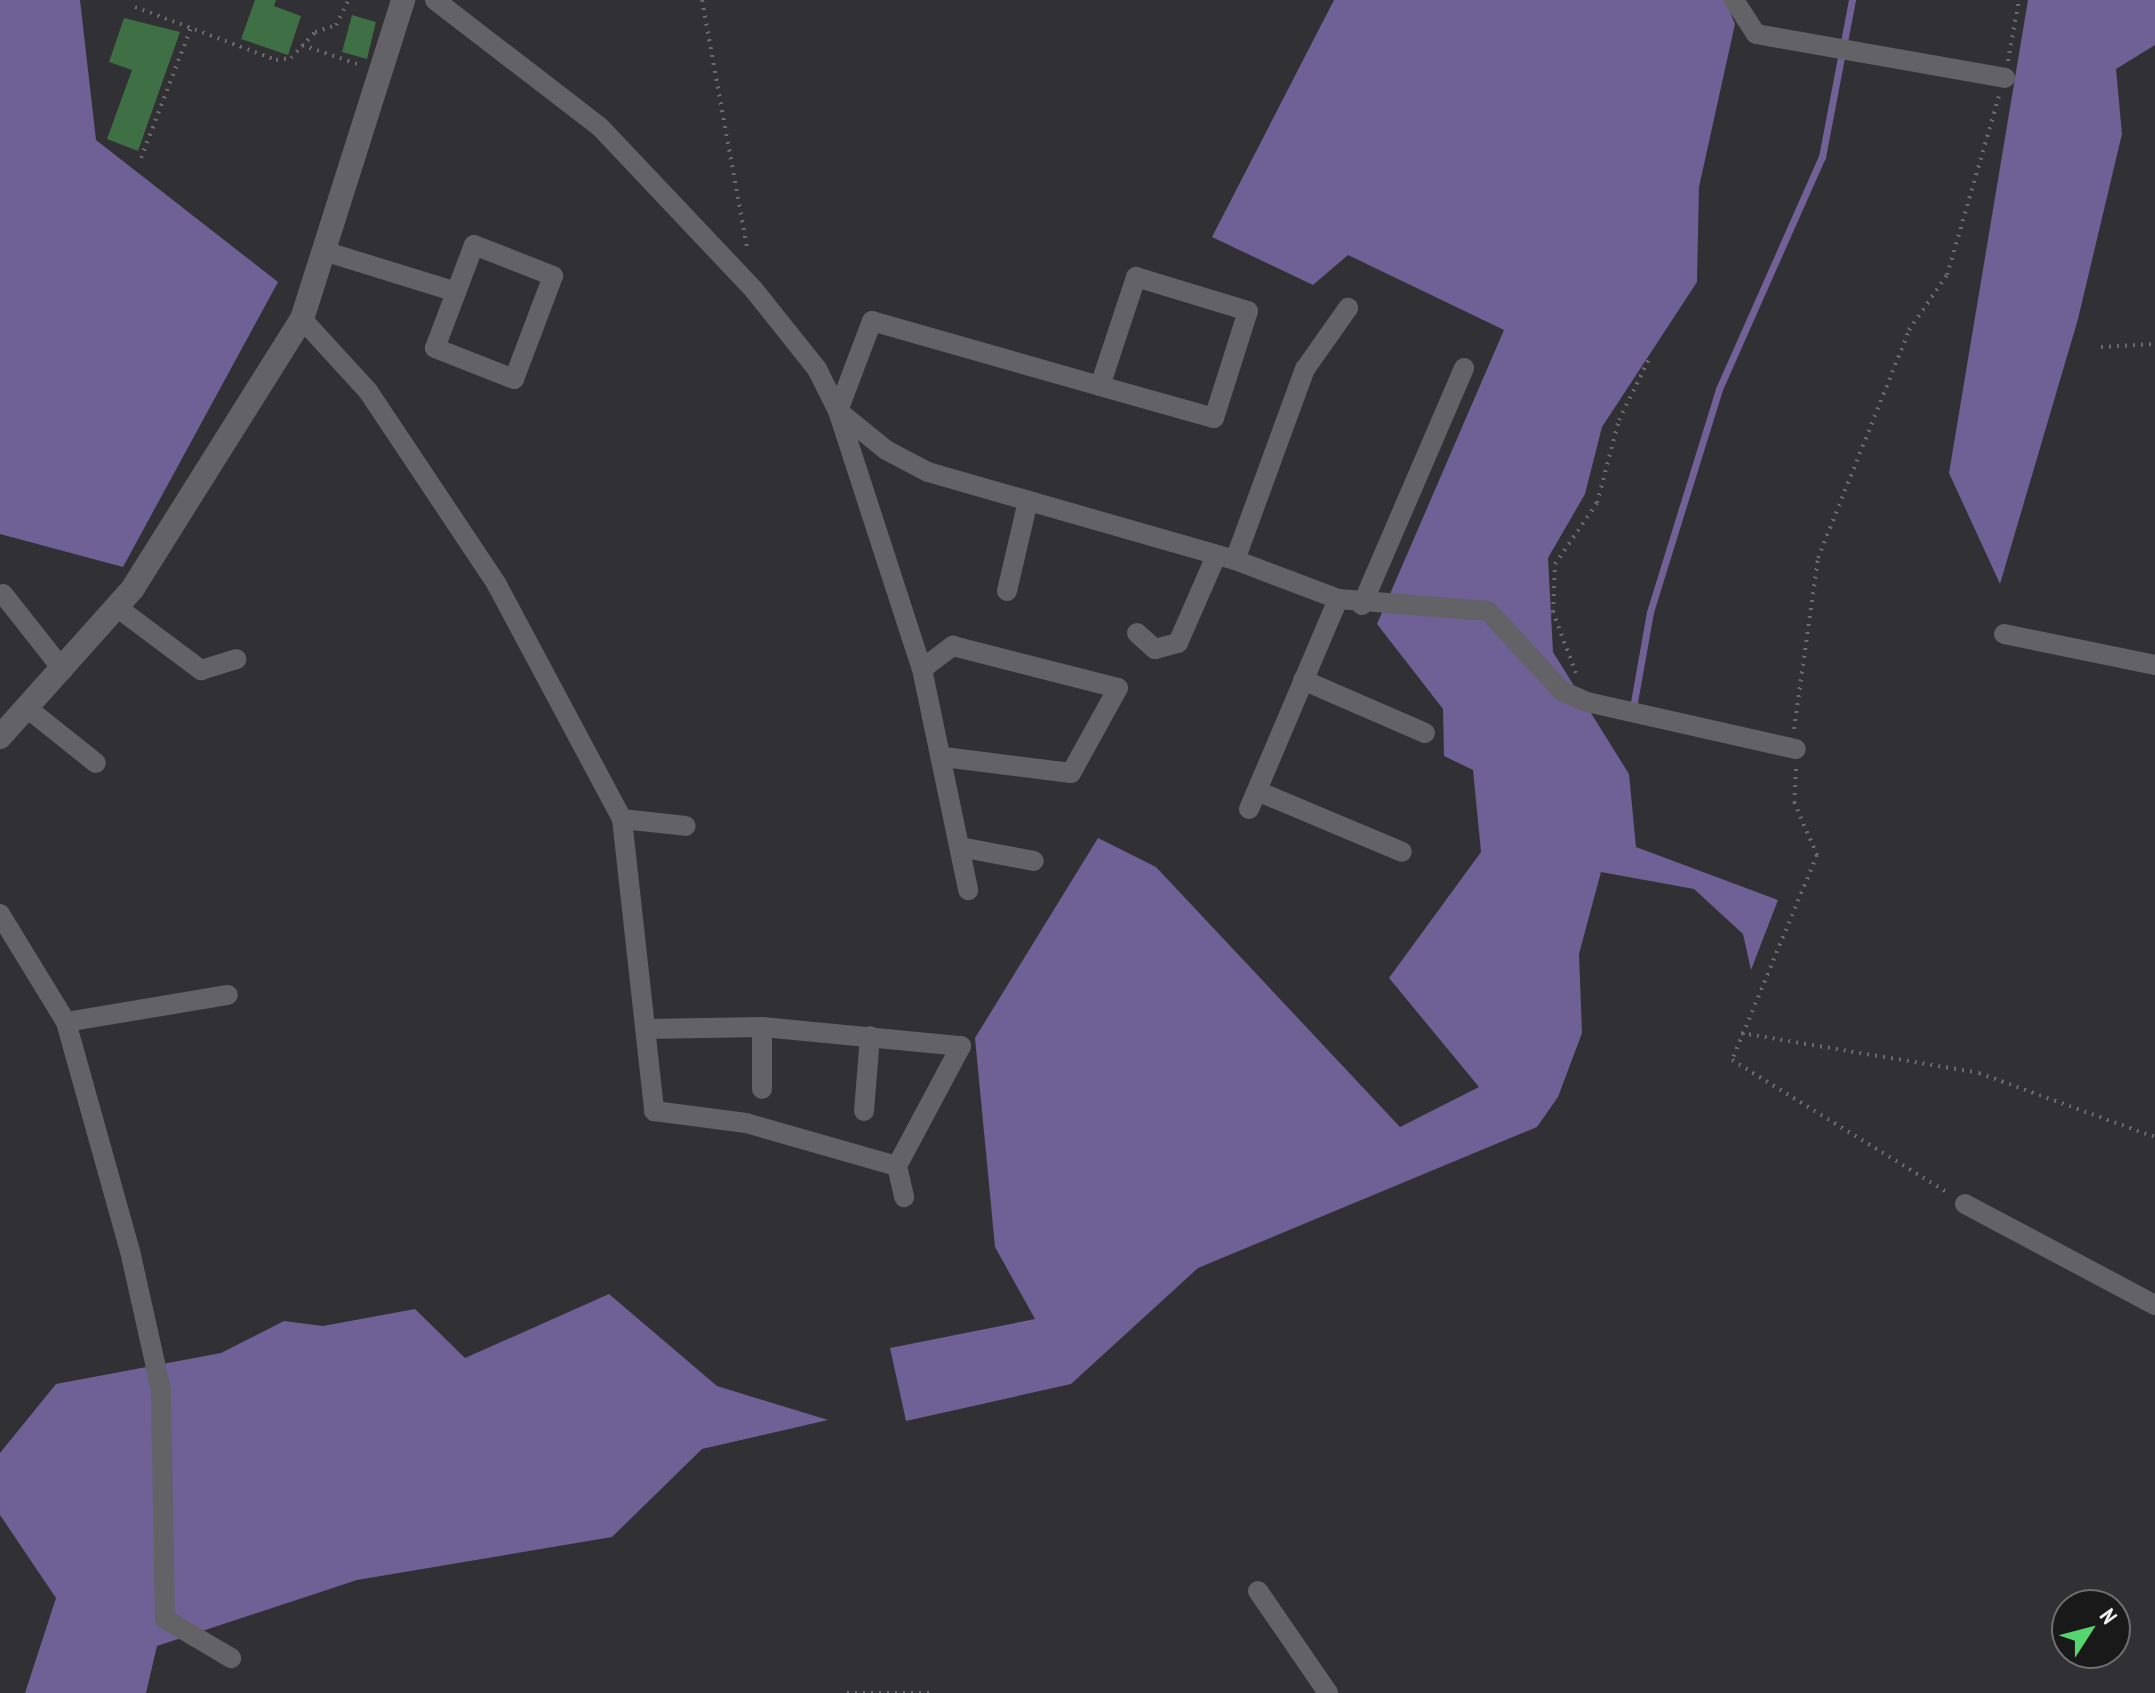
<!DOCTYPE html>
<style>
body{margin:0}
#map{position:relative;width:2155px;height:1693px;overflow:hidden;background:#313034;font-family:"PT Sans Narrow",sans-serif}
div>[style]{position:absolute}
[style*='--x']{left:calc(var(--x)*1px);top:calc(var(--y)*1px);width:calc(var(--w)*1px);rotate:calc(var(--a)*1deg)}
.forest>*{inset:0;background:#6f6095}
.stream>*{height:7px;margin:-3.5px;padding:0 3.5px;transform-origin:3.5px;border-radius:3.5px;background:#716197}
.building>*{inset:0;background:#3e6f45}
.path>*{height:4px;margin-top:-2px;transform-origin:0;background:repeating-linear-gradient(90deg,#6b6b6e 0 2px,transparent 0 8px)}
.street>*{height:20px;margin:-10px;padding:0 10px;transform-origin:10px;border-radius:10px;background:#636266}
.secondary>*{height:24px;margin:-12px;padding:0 12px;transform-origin:12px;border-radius:12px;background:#636266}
span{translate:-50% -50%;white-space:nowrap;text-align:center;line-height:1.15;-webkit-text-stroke:6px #19191a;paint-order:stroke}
.north{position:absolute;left:2051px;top:1589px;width:80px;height:80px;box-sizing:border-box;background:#19191a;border:2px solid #6f6f71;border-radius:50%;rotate:54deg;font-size:22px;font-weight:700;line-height:32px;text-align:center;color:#f1f1f3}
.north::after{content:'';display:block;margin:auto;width:28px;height:36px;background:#56d671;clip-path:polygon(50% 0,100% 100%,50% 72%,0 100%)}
</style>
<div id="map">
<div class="forest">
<i style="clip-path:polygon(0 0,80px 0,96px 140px,278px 282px,123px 567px,0 534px)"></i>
<i style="clip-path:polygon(1334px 0,1725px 0,1735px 24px,1699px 187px,1697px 282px,1602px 427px,1585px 494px,1548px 558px,1553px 652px,1629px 774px,1636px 847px,1778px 900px,1751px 970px,1743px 934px,1694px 889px,1601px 872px,1579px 954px,1582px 1033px,1558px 1097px,1537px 1127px,1198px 1268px,1071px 1384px,906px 1421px,890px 1348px,1035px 1319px,995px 1247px,975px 1038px,1098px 838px,1156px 867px,1400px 1127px,1479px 1087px,1389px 978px,1481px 852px,1473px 770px,1444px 756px,1443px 709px,1377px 624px,1504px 330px,1348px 255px,1313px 285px,1212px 237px)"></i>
<i style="clip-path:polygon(2028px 0,2155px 0,2155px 45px,2116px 69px,2122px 134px,2078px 319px,2000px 584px,1949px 473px)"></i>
<i style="clip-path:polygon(609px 1294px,717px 1386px,828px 1420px,702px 1449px,612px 1537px,357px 1580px,157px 1646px,146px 1693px,25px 1693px,56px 1598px,0 1515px,0 1453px,56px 1384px,221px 1353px,284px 1321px,323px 1326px,415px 1309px,465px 1358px)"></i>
</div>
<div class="stream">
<i style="--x:1634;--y:702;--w:91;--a:-79.9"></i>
<i style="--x:1650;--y:612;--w:233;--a:-72.8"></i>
<i style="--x:1719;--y:389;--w:254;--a:-66.1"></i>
<i style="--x:1822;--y:157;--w:160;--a:-79.2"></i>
</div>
<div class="building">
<i style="clip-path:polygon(255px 0,276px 0,274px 6px,301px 16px,288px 55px,241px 39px)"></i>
<i style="clip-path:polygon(352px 15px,376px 22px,367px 59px,342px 52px)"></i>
<i style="clip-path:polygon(124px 18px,180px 32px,138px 151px,107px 139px,132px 70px,109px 62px)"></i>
</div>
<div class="path">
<i style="--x:702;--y:0;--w:256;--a:79.7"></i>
<i style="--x:135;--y:7;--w:151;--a:20.6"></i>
<i style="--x:276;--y:60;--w:15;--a:-8"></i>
<i style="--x:291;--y:58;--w:35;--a:-47"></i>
<i style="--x:315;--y:32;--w:22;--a:-18"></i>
<i style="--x:336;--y:25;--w:28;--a:-63"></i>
<i style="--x:302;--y:45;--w:61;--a:19"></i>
<i style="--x:2008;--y:61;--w:62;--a:-79.8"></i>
<i style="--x:141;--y:158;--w:139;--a:-69"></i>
<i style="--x:2101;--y:347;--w:54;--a:-3.2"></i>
<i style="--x:1576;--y:673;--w:65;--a:-110.7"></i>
<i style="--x:1553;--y:612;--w:48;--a:-87.6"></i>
<i style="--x:1555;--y:564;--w:74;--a:-55.5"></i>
<i style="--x:1597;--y:503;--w:86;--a:-75.2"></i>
<i style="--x:1619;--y:420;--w:70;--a:-63.8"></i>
<i style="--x:1794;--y:729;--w:173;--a:-82"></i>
<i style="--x:1818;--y:558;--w:245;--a:-68.2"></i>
<i style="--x:1909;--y:330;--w:67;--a:-55.4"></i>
<i style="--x:1947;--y:275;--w:186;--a:-73.8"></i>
<i style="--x:1796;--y:769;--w:33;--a:93"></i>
<i style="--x:1794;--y:802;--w:58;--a:66.5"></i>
<i style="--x:1817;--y:855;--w:222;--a:112.5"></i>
<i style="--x:1732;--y:1060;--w:254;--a:31.6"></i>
<i style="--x:1741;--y:1033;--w:241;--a:9.5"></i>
<i style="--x:1979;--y:1073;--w:187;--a:20"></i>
<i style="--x:847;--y:1693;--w:88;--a:0"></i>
</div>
<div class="street">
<i style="--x:435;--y:0;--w:208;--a:37.6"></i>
<i style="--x:600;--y:127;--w:224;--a:46.6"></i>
<i style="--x:754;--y:290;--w:101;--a:51.4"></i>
<i style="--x:817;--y:369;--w:47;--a:63.4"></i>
<i style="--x:838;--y:411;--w:271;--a:72"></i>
<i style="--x:922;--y:669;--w:226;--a:78.2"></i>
<i style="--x:1734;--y:0;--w:40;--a:57.1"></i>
<i style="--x:1756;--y:34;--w:253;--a:10"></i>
<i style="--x:474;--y:245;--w:85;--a:21.4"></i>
<i style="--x:553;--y:276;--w:110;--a:110.7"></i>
<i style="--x:514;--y:379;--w:85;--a:-158.6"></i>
<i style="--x:435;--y:348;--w:110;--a:-69.3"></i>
<i style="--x:327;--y:252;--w:135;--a:17.2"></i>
<i style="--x:302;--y:319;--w:98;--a:47.5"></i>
<i style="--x:368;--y:391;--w:231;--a:56.3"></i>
<i style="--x:496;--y:583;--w:268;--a:61.9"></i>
<i style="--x:622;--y:819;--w:294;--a:83.7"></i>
<i style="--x:654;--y:1111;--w:93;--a:7.4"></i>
<i style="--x:746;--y:1123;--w:157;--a:15.9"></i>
<i style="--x:1100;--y:386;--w:115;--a:-71.7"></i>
<i style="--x:1136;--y:277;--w:117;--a:16.9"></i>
<i style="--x:1248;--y:311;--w:112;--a:107.6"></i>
<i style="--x:1214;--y:418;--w:118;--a:-164.3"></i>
<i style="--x:1100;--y:386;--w:237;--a:-164.1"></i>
<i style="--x:872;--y:321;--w:96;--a:110.7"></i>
<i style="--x:838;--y:411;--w:62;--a:39.1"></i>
<i style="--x:886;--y:450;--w:47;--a:27.6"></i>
<i style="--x:928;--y:472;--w:319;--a:16"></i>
<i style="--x:1235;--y:560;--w:110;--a:20.7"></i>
<i style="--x:1338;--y:599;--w:150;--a:4.6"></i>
<i style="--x:1488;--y:611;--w:109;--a:47.2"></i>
<i style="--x:1562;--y:691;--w:27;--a:24"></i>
<i style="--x:1587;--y:702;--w:214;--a:12.7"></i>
<i style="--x:1235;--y:560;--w:203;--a:-69.9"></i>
<i style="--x:1305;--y:369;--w:75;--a:-54.8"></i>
<i style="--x:1007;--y:591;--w:92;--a:-76.9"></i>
<i style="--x:3;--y:594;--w:97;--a:51.7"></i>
<i style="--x:1362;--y:605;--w:258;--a:-66.7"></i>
<i style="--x:118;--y:608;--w:104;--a:36.8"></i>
<i style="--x:201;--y:670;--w:37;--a:-17"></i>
<i style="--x:1137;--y:633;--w:24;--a:42"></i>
<i style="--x:1155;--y:649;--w:24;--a:-15"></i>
<i style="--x:1178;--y:643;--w:95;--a:-66.4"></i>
<i style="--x:2004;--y:634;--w:154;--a:11.6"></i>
<i style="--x:922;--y:669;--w:39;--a:-37"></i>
<i style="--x:953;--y:646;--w:170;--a:14.3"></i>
<i style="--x:1118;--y:688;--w:97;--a:118.9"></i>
<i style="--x:1071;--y:773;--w:128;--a:-172.8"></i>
<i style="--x:1303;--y:680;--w:133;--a:23.5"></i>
<i style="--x:27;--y:708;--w:88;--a:38.6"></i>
<i style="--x:1257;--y:791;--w:157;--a:22.8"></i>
<i style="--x:1249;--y:809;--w:228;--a:-67"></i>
<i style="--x:622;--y:819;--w:64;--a:6.2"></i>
<i style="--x:960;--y:847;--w:75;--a:10.7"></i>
<i style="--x:0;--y:914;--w:127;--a:58.6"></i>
<i style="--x:66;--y:1022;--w:238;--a:74.4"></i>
<i style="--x:130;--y:1251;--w:142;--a:77.4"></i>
<i style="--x:161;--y:1390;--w:229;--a:89"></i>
<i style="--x:165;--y:1619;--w:77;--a:30.6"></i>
<i style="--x:66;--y:1022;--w:164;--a:-9.5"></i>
<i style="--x:762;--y:1027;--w:62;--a:90"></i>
<i style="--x:646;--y:1029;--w:116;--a:-1"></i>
<i style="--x:762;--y:1027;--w:200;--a:5.5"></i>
<i style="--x:961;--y:1046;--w:136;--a:118.1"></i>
<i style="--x:897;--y:1166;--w:32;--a:77"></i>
<i style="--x:864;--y:1111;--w:75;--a:-85.4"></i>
<i style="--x:1965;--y:1204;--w:215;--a:28"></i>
<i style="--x:1258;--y:1591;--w:124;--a:55.5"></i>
</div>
<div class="secondary">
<i style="--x:0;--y:737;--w:200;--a:-48.2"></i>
<i style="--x:133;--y:588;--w:318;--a:-57.9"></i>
<i style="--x:302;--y:319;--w:335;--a:-72.4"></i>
</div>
<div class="north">N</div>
</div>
